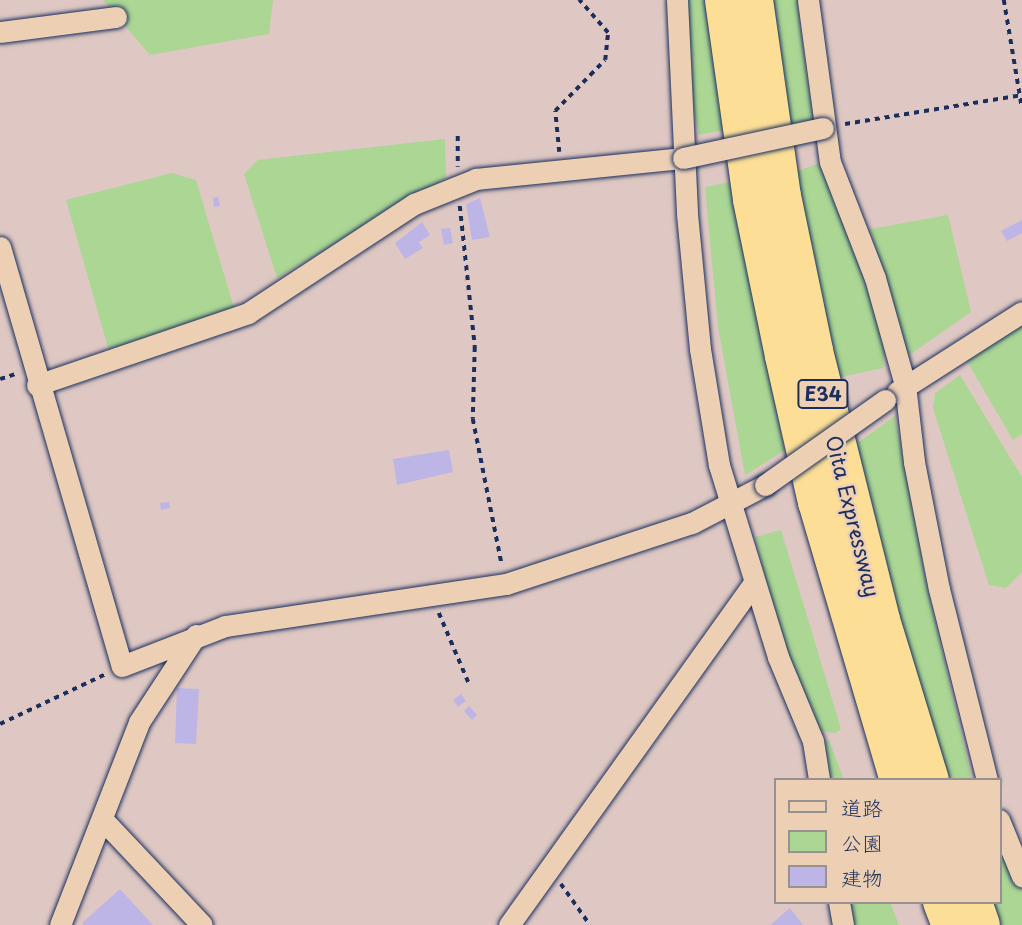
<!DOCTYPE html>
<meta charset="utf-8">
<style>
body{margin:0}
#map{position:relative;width:1022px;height:925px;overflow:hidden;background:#dfc8c3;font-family:"Playpen Sans","Klee One",sans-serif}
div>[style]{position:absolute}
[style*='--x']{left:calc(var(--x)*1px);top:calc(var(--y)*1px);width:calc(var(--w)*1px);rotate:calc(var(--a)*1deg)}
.green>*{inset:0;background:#abd694}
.building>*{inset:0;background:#beb5e7}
.path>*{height:3.5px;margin-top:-1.75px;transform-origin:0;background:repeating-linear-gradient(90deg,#1b2f5e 0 5px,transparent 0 10px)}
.roads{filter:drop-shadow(0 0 2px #1b2f5e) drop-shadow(0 0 2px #1b2f5e)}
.minor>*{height:21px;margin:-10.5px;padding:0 10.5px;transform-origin:10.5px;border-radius:10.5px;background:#edd0b4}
.motorway>*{height:38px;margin:-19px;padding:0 19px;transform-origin:19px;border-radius:19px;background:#fcde96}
.bridges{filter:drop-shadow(0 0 2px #1b2f5e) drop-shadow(0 0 2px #1b2f5e)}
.minor-bridge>*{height:21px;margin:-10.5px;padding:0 10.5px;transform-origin:10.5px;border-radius:10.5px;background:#edd0b4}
span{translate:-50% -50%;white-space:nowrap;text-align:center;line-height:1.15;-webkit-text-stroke:5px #edd0b4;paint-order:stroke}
.shield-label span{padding:2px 5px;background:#edd0b4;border:2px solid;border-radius:5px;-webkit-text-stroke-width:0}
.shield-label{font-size:19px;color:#1b2f5e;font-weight:700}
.street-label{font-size:21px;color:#1b2f5e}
.legend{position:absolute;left:774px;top:778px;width:228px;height:126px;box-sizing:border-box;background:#edd0b4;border:2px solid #999092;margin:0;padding:9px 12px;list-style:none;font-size:21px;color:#1b2f5e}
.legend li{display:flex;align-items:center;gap:14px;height:35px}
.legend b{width:35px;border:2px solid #999092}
</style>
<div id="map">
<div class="green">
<i style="clip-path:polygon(103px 0,273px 0,269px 34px,150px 55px)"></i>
<i style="clip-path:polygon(687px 0,704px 0,724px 130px,699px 135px,685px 70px)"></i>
<i style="clip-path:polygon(773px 0,797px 0,813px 120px,787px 124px)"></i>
<i style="clip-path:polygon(445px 139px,446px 178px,277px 278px,244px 174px,258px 160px)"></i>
<i style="clip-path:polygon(822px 162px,886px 340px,883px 368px,836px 378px,796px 172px)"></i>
<i style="clip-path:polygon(172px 173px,196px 180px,234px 308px,109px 351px,66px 200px)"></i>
<i style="clip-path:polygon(730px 182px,785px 450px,745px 475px,718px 327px,705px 187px)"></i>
<i style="clip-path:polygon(948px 215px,971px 312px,908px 356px,870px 229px)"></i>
<i style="clip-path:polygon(1022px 321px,1022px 434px,1013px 440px,964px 356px)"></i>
<i style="clip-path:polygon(960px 375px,1022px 477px,1022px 572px,1006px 588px,989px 585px,933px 408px,935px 393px)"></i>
<i style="clip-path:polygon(895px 416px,927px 586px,972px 780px,949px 780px,921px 704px,852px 447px)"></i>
<i style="clip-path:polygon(781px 530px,841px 729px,835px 733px,820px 731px,777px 627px,755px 537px)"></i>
<i style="clip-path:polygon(829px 740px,844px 780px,825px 780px,819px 744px)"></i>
<i style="clip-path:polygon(999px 848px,1022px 891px,1022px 925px,1001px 925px,992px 902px,999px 902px)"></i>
<i style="clip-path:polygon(845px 902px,890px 902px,899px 925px,849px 925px)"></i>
</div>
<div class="building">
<i style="clip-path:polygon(218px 197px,220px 206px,214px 207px,213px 198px)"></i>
<i style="clip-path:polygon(480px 198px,490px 237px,472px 240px,466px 204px)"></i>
<i style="clip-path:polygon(1022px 220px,1022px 233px,1007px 241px,1001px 231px)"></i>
<i style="clip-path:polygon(422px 222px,430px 235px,419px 242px,423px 248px,405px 259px,395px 243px)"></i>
<i style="clip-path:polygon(450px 228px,453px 243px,444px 245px,441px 229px)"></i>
<i style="clip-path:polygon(449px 450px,453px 472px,397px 485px,393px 459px)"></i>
<i style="clip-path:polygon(169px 502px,170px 508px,161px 510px,160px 503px)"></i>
<i style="clip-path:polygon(177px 688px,199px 689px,196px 744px,175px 743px)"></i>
<i style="clip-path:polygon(461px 694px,466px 701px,458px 707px,453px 700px)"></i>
<i style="clip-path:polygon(469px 706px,477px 715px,472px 720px,464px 711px)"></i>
<i style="clip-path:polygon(120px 889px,153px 925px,84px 925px,82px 923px)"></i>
<i style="clip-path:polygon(790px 908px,803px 925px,770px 925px)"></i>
</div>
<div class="path">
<i style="--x:1004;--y:0;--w:109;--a:80.5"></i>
<i style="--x:845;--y:124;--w:179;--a:-9.3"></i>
<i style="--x:458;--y:136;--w:31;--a:90"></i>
<i style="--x:559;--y:152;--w:41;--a:-95.6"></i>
<i style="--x:555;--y:111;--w:71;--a:-45.6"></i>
<i style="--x:605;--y:60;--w:27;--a:-84"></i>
<i style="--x:608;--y:33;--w:44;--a:-131.3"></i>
<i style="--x:460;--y:206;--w:142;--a:83.9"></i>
<i style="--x:475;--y:347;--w:72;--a:91.6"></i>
<i style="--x:473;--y:419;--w:149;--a:78.8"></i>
<i style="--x:0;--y:379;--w:19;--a:-18"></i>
<i style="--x:439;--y:613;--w:79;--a:67"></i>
<i style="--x:0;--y:724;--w:117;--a:-25.3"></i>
<i style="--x:561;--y:884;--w:50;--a:54.7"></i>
</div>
<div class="roads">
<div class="minor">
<i style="--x:677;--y:0;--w:214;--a:87.3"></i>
<i style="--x:687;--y:214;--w:136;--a:84.5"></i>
<i style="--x:700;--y:349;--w:118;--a:80.7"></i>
<i style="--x:719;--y:465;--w:201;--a:72.9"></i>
<i style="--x:778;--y:657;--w:91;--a:67.4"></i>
<i style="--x:813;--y:741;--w:39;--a:81"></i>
<i style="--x:808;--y:0;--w:163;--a:82.3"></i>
<i style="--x:830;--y:162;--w:124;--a:68.8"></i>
<i style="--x:875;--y:278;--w:111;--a:74.3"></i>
<i style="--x:905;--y:385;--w:78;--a:83.3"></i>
<i style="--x:914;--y:462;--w:129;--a:78.9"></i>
<i style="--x:939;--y:589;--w:197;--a:75.9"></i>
<i style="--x:0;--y:32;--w:117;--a:-7.4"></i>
<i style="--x:0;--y:247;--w:436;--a:73.8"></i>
<i style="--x:122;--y:666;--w:110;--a:-21.2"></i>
<i style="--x:225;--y:626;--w:284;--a:-8.5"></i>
<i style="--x:506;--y:584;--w:196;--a:-18.2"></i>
<i style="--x:692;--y:523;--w:82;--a:-27.5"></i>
<i style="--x:37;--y:385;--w:223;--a:-18.8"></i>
<i style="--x:248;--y:313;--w:199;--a:-33.3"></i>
<i style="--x:414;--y:204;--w:67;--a:-22"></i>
<i style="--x:476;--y:179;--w:208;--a:-5.8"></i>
<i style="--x:897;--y:392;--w:148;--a:-32.6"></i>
<i style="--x:103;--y:820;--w:144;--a:46.7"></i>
<i style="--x:999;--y:820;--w:61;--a:67.7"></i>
<i style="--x:839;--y:902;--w:23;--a:80"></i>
<i style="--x:60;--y:925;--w:218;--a:-68.7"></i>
<i style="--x:139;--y:722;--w:104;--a:-56.8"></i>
<i style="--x:509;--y:925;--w:421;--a:-54.4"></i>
</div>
<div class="motorway">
<i style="--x:724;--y:0;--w:202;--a:82"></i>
<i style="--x:752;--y:200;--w:159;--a:78.4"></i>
<i style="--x:784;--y:356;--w:150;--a:77.3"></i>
<i style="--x:817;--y:502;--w:290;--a:73.6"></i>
<i style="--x:754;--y:0;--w:198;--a:81.9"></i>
<i style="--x:782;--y:196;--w:158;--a:78.3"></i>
<i style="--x:814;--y:351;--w:277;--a:76"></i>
<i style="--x:881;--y:620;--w:167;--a:73"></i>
<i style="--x:942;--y:902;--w:25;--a:69"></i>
<i style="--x:973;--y:902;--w:24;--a:71"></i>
</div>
</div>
<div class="bridges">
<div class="minor-bridge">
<i style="--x:683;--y:158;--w:143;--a:-12.1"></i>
<i style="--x:765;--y:485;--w:147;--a:-35.3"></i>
</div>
</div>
<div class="shield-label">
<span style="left:823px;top:394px">E34</span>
</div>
<div class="street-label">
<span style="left:854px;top:516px;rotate:76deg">Oita Expressway</span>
</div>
<ul class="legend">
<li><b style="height:9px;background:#edd0b4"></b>道路</li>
<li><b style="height:19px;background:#abd694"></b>公園</li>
<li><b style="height:19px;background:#beb5e7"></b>建物</li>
</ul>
</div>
